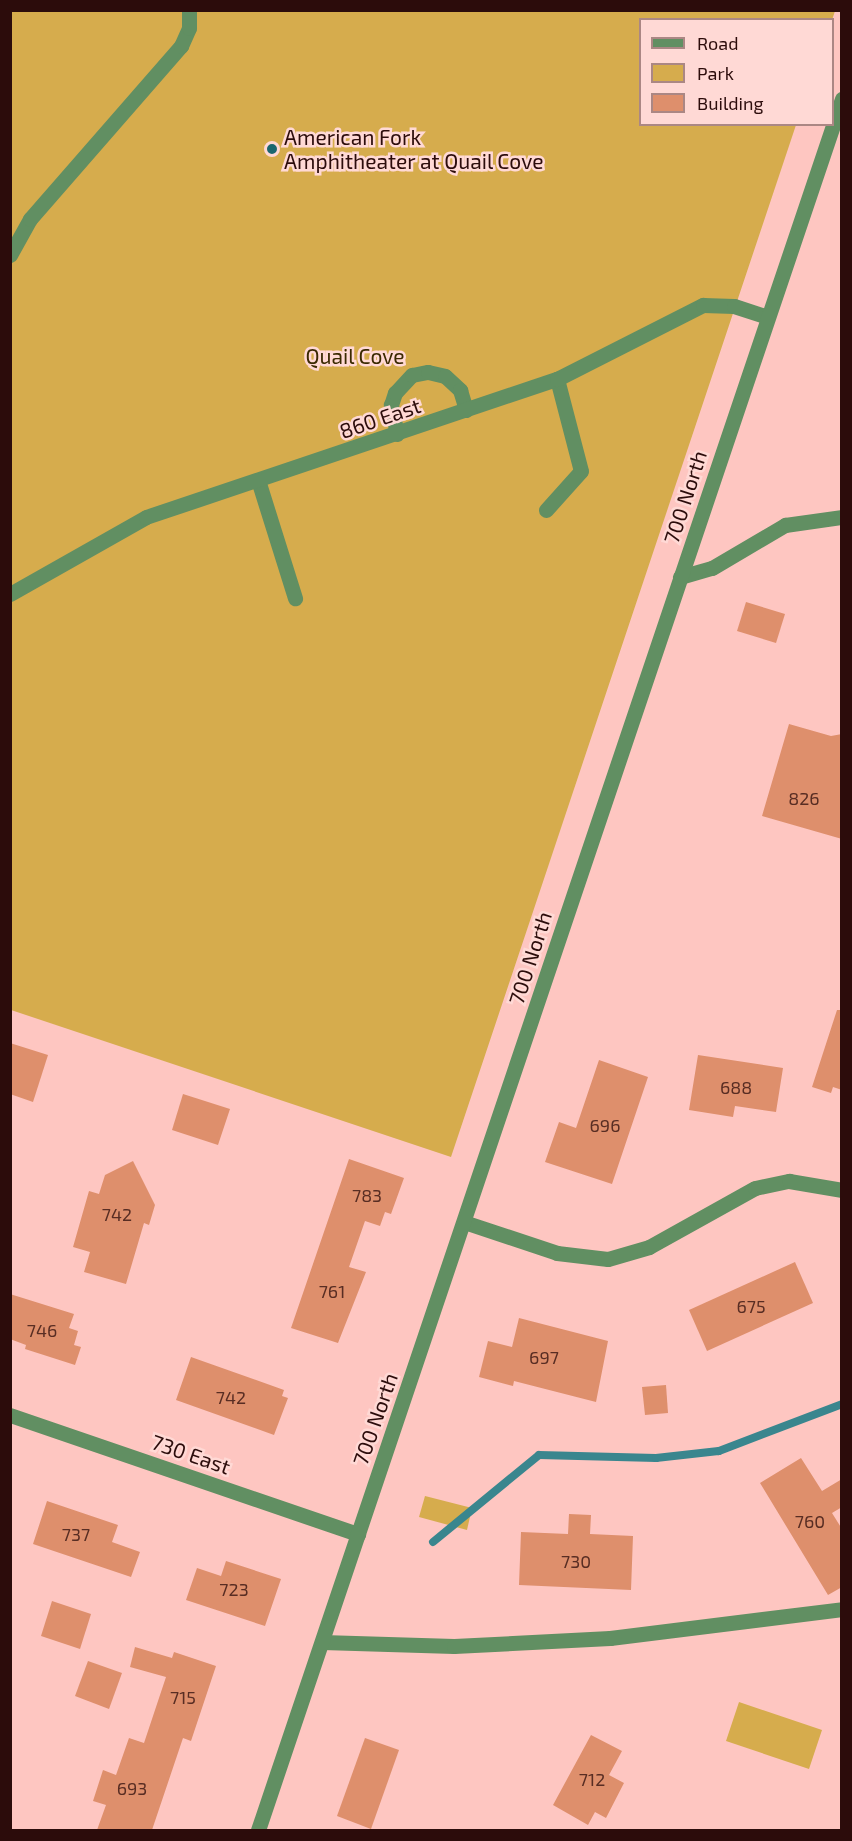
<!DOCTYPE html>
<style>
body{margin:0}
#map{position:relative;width:852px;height:1841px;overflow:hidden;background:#fec6c1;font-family:"Exo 2",sans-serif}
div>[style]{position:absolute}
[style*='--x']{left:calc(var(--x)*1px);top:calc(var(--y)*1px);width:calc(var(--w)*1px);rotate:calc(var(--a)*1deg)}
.green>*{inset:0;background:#d6ac4d}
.stream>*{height:8px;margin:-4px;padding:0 4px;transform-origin:4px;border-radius:4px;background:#3a868e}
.building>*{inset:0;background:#de8f6c}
.minor>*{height:15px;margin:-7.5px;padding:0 7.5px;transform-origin:7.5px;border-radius:7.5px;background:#618f62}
.dots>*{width:16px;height:16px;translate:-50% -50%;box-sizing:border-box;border:3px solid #ffd9d5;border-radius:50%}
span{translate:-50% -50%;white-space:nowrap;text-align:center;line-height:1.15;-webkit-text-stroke:5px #ffd9d5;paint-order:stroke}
.number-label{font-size:18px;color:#582d23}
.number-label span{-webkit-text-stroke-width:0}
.poi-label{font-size:21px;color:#2c0c0b}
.left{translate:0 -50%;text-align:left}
.park-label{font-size:21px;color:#3a2900}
.street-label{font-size:21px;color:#2c0c0b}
.frame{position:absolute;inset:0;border:12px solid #2c0c0b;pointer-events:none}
.legend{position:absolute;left:639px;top:18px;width:195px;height:108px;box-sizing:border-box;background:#ffd9d5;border:2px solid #ab8784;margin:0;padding:8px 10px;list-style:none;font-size:18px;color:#2c0c0b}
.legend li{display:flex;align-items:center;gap:12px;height:30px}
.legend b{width:30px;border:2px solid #ab8784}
</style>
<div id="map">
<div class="green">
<i style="clip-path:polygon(11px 11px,835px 11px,832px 20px,640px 20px,640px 124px,796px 125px,451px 1157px,11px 1010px)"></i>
<i style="clip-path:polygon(425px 1496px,472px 1508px,467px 1530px,419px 1517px)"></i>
<i style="clip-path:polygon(739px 1702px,822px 1730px,809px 1769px,726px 1741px)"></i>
</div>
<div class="stream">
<i style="--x:433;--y:1542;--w:137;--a:-39.4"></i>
<i style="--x:539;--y:1455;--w:117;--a:1.5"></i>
<i style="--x:656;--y:1458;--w:63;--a:-6.3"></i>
<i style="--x:719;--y:1451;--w:132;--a:-20.9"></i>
</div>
<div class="building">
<i style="clip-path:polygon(746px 602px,785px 614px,776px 643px,737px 631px)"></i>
<i style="clip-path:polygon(789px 724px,831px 736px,842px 734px,842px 839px,762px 816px)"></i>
<i style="clip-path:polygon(837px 1010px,842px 1010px,842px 1090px,833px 1087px,831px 1093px,812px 1087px)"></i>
<i style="clip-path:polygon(10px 1043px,48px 1055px,33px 1102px,10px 1094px)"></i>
<i style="clip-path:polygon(698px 1055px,783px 1068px,776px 1112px,735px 1106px,733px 1117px,689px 1110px)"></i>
<i style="clip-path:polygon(599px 1060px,648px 1077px,612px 1184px,545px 1162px,559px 1122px,576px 1128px)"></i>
<i style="clip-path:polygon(183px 1094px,230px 1109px,218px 1145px,172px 1130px)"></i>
<i style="clip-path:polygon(349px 1159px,404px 1178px,391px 1214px,385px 1212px,380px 1226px,365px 1221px,349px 1267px,366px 1272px,338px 1343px,291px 1328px)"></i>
<i style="clip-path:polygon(133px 1161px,155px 1205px,149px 1225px,144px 1223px,126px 1284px,84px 1272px,90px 1252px,73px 1247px,89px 1191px,99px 1194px,105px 1175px)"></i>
<i style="clip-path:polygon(795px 1262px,813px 1303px,707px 1351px,689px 1310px)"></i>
<i style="clip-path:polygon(10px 1294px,74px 1314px,69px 1328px,78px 1331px,74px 1345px,81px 1347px,75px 1365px,25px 1349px,26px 1345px,10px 1339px)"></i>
<i style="clip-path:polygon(519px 1318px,608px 1341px,596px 1402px,514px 1381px,513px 1386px,479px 1377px,488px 1341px,512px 1347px)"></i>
<i style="clip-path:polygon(191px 1357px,284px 1390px,282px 1396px,288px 1398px,274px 1435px,176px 1400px)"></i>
<i style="clip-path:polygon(666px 1385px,668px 1413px,645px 1415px,642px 1387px)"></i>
<i style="clip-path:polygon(801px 1458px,822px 1491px,842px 1479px,842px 1507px,832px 1513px,842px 1529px,842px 1587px,828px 1595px,760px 1483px)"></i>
<i style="clip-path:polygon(47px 1501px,118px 1525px,112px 1542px,140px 1552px,131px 1577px,33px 1544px)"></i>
<i style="clip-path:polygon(569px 1514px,591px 1515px,590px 1534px,633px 1536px,631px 1590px,519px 1585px,521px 1532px,568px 1534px)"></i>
<i style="clip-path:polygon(226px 1561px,281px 1579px,265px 1626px,186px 1600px,197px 1568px,221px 1576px)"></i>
<i style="clip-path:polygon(52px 1601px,91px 1614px,80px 1649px,41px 1636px)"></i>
<i style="clip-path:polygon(135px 1647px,172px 1658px,174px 1652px,216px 1666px,191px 1741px,183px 1738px,152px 1830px,97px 1830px,106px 1805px,93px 1801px,103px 1770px,116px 1775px,129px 1738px,144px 1743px,166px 1677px,130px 1667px)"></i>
<i style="clip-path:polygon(88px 1661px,122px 1673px,109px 1709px,75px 1696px)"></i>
<i style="clip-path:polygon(591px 1735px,622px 1751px,609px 1775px,624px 1783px,606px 1818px,595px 1812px,588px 1825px,553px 1805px)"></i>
<i style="clip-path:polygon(365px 1738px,399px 1750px,371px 1829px,337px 1816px)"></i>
</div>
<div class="minor">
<i style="--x:10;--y:255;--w:41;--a:-60.9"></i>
<i style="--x:30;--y:219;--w:230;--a:-48.9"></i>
<i style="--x:181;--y:46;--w:20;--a:-66"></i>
<i style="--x:189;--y:28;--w:18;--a:-90"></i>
<i style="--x:397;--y:434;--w:30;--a:-102"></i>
<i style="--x:391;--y:405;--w:13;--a:-72"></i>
<i style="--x:395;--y:393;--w:25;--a:-47"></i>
<i style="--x:412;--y:375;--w:16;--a:-11"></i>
<i style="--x:428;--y:372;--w:17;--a:13"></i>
<i style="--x:445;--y:376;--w:21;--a:43"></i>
<i style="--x:460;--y:390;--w:21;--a:73"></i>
<i style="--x:258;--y:480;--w:124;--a:72.6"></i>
<i style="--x:546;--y:510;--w:52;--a:-48.1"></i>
<i style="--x:581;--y:471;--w:95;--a:-104.6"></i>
<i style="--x:680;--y:577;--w:33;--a:-16"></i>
<i style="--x:712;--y:568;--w:85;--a:-30.5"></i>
<i style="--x:785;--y:525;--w:58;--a:-8"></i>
<i style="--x:10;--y:594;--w:156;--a:-29.5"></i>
<i style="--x:146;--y:517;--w:434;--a:-18.6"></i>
<i style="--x:557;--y:379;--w:164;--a:-26.9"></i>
<i style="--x:703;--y:305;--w:31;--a:2"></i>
<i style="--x:734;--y:306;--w:35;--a:18"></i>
<i style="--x:464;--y:1222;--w:98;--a:18.4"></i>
<i style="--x:557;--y:1253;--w:51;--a:6.7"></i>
<i style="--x:608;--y:1259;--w:43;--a:-16.3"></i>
<i style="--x:649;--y:1247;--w:121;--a:-29.1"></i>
<i style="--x:755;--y:1188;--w:35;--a:-12"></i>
<i style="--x:789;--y:1181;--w:54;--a:9.6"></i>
<i style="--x:10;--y:1415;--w:368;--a:18.9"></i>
<i style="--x:322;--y:1642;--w:132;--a:1.7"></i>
<i style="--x:454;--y:1646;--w:156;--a:-2.9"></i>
<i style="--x:610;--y:1638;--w:234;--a:-7.1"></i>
<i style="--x:258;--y:1830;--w:1827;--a:-71.36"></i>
</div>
<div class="dots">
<i style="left:272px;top:149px;background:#1b676f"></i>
</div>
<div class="number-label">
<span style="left:804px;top:798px">826</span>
<span style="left:736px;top:1087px">688</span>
<span style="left:605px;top:1125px">696</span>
<span style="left:367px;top:1195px">783</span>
<span style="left:117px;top:1214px">742</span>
<span style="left:332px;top:1291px">761</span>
<span style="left:751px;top:1306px">675</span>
<span style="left:42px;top:1330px">746</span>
<span style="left:544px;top:1357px">697</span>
<span style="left:231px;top:1397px">742</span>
<span style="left:810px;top:1521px">760</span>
<span style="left:76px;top:1534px">737</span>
<span style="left:576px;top:1561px">730</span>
<span style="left:234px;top:1589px">723</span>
<span style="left:183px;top:1697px">715</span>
<span style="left:592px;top:1779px">712</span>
<span style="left:132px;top:1788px">693</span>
</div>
<div class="poi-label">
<span class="left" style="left:284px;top:149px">American Fork<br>Amphitheater at Quail Cove</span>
</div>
<div class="park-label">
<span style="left:355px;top:356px">Quail Cove</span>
</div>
<div class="street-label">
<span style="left:380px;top:418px;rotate:-19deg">860 East</span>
<span style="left:685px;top:497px;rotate:-72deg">700 North</span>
<span style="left:530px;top:958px;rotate:-72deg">700 North</span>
<span style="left:375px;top:1419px;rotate:-71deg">700 North</span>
<span style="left:191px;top:1454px;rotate:19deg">730 East</span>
</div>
<div class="frame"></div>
<ul class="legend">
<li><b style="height:8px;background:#618f62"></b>Road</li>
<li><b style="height:16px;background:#d6ac4d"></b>Park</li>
<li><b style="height:16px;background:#de8f6c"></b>Building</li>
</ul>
</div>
